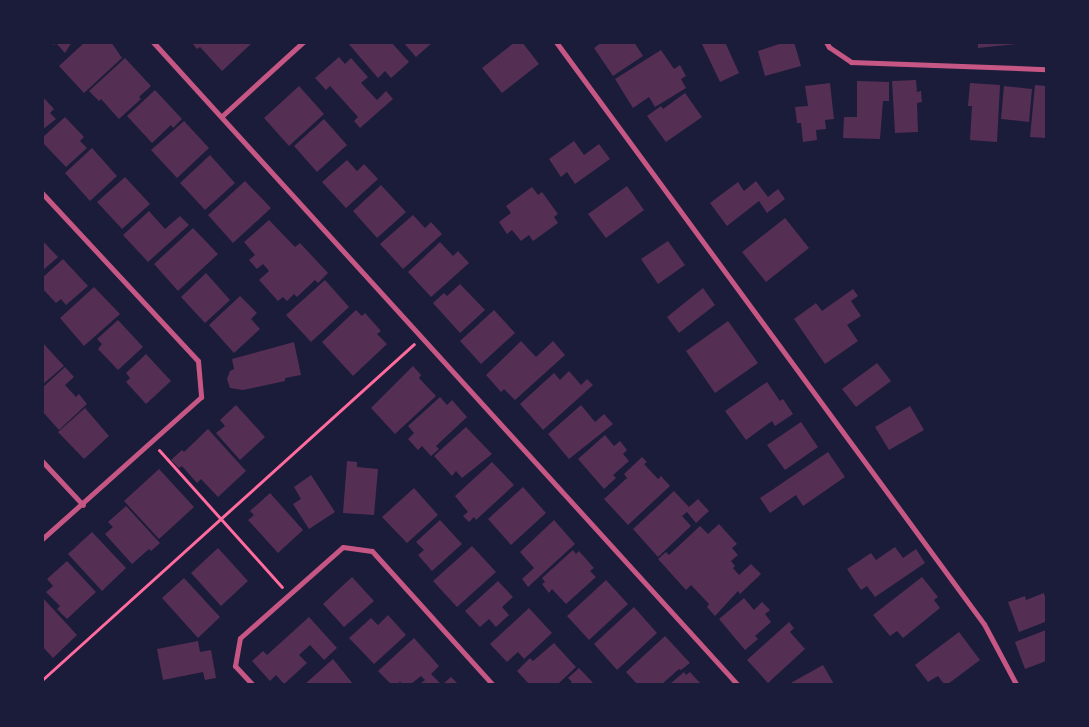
<!DOCTYPE html>
<style>
body{margin:0}
#map{position:relative;width:1089px;height:727px;overflow:hidden;background:#1b1b3a;font-family:"Fira Sans",sans-serif}
div>[style]{position:absolute}
[style*='--x']{left:calc(var(--x)*1px);top:calc(var(--y)*1px);width:calc(var(--w)*1px);rotate:calc(var(--a)*1deg)}
.building>*{inset:0;background:#542f53}
.path>*{height:3px;margin:-1.5px;padding:0 1.5px;transform-origin:1.5px;border-radius:1.5px;background:#ff6b9d}
.minor>*{height:5px;margin:-2.5px;padding:0 2.5px;transform-origin:2.5px;border-radius:2.5px;background:#c65784}
span{translate:-50% -50%;white-space:nowrap;text-align:center;line-height:1.15;-webkit-text-stroke:5px #1b1b3a;paint-order:stroke}
.frame{position:absolute;inset:0;border:44px solid #1b1b3a;pointer-events:none}
</style>
<div id="map">
<div class="building">
<i style="clip-path:polygon(51px 42px,72px 42px,65px 53px,56px 43px,54px 45px)"></i>
<i style="clip-path:polygon(85px 42px,111px 42px,122px 58px,84px 93px,59px 66px)"></i>
<i style="clip-path:polygon(191px 42px,253px 42px,222px 71px,200px 47px,197px 49px)"></i>
<i style="clip-path:polygon(347px 42px,391px 42px,409px 62px,391px 78px,385px 71px,378px 78px)"></i>
<i style="clip-path:polygon(403px 42px,433px 42px,416px 57px)"></i>
<i style="clip-path:polygon(515px 42px,522px 42px,539px 64px,502px 93px,482px 68px)"></i>
<i style="clip-path:polygon(602px 42px,634px 42px,643px 56px,613px 76px,594px 48px)"></i>
<i style="clip-path:polygon(701px 42px,725px 42px,739px 73px,720px 82px)"></i>
<i style="clip-path:polygon(785px 42px,794px 42px,801px 66px,765px 76px,758px 51px)"></i>
<i style="clip-path:polygon(978px 42px,1016px 42px,1016px 44px,978px 48px)"></i>
<i style="clip-path:polygon(661px 50px,674px 69px,680px 65px,686px 76px,681px 79px,686px 88px,655px 107px,649px 97px,633px 108px,615px 79px)"></i>
<i style="clip-path:polygon(339px 57px,345px 64px,351px 58px,368px 77px,361px 83px,377px 100px,386px 91px,393px 99px,360px 128px,354px 121px,358px 117px,330px 86px,326px 90px,315px 78px)"></i>
<i style="clip-path:polygon(125px 58px,151px 86px,139px 97px,141px 99px,119px 119px,101px 99px,99px 101px,89px 91px)"></i>
<i style="clip-path:polygon(916px 80px,917px 92px,921px 91px,922px 102px,917px 103px,918px 132px,895px 133px,892px 81px)"></i>
<i style="clip-path:polygon(857px 81px,889px 82px,889px 101px,883px 101px,880px 139px,843px 138px,844px 117px,857px 117px)"></i>
<i style="clip-path:polygon(830px 83px,834px 119px,825px 120px,826px 129px,816px 130px,817px 140px,803px 142px,801px 123px,797px 123px,795px 107px,808px 106px,805px 86px)"></i>
<i style="clip-path:polygon(970px 83px,1000px 85px,997px 142px,970px 140px,972px 106px,968px 106px)"></i>
<i style="clip-path:polygon(1035px 85px,1046px 86px,1046px 138px,1030px 137px)"></i>
<i style="clip-path:polygon(299px 86px,324px 114px,289px 146px,264px 118px)"></i>
<i style="clip-path:polygon(1004px 86px,1032px 89px,1029px 122px,1001px 119px)"></i>
<i style="clip-path:polygon(155px 90px,182px 119px,173px 128px,171px 125px,152px 143px,127px 116px)"></i>
<i style="clip-path:polygon(685px 93px,702px 117px,666px 142px,647px 116px,661px 106px,663px 109px)"></i>
<i style="clip-path:polygon(42px 96px,54px 109px,50px 113px,56px 119px,42px 130px)"></i>
<i style="clip-path:polygon(65px 117px,84px 137px,80px 141px,87px 148px,66px 167px,42px 142px,42px 138px)"></i>
<i style="clip-path:polygon(324px 119px,347px 145px,317px 172px,294px 146px)"></i>
<i style="clip-path:polygon(184px 121px,209px 148px,177px 178px,151px 150px)"></i>
<i style="clip-path:polygon(574px 141px,584px 155px,599px 144px,610px 159px,575px 184px,567px 172px,561px 177px,549px 159px)"></i>
<i style="clip-path:polygon(92px 148px,117px 176px,90px 201px,65px 173px)"></i>
<i style="clip-path:polygon(210px 155px,235px 183px,205px 210px,180px 183px)"></i>
<i style="clip-path:polygon(347px 160px,357px 171px,364px 164px,378px 179px,346px 208px,322px 182px)"></i>
<i style="clip-path:polygon(125px 177px,150px 204px,122px 229px,97px 202px)"></i>
<i style="clip-path:polygon(245px 181px,271px 208px,233px 243px,208px 215px)"></i>
<i style="clip-path:polygon(756px 181px,768px 197px,778px 189px,785px 199px,767px 213px,759px 201px,727px 226px,710px 203px,738px 182px,744px 191px)"></i>
<i style="clip-path:polygon(381px 185px,406px 212px,377px 238px,353px 211px)"></i>
<i style="clip-path:polygon(627px 186px,644px 210px,606px 238px,588px 214px)"></i>
<i style="clip-path:polygon(532px 187px,538px 195px,542px 192px,558px 214px,554px 217px,558px 223px,533px 241px,529px 235px,521px 241px,512px 230px,507px 234px,499px 222px,511px 213px,506px 206px)"></i>
<i style="clip-path:polygon(149px 211px,165px 229px,180px 216px,189px 225px,148px 262px,123px 235px)"></i>
<i style="clip-path:polygon(413px 215px,425px 228px,431px 222px,442px 234px,403px 269px,380px 244px)"></i>
<i style="clip-path:polygon(785px 218px,809px 248px,766px 282px,742px 252px)"></i>
<i style="clip-path:polygon(269px 220px,295px 247px,300px 243px,328px 273px,318px 283px,315px 280px,297px 297px,294px 294px,287px 301px,283px 297px,278px 301px,259px 280px,269px 271px,263px 264px,257px 269px,249px 260px,255px 255px,244px 242px)"></i>
<i style="clip-path:polygon(193px 228px,218px 254px,178px 291px,154px 264px)"></i>
<i style="clip-path:polygon(42px 240px,58px 257px,42px 271px)"></i>
<i style="clip-path:polygon(668px 241px,685px 265px,658px 284px,641px 259px)"></i>
<i style="clip-path:polygon(440px 242px,453px 256px,458px 251px,469px 263px,431px 297px,408px 272px)"></i>
<i style="clip-path:polygon(63px 259px,88px 286px,66px 305px,61px 299px,56px 303px,42px 288px,42px 278px)"></i>
<i style="clip-path:polygon(206px 273px,230px 300px,205px 323px,181px 297px)"></i>
<i style="clip-path:polygon(325px 280px,349px 307px,311px 342px,286px 315px)"></i>
<i style="clip-path:polygon(460px 284px,485px 310px,460px 333px,433px 303px,444px 293px,447px 296px)"></i>
<i style="clip-path:polygon(94px 287px,120px 314px,84px 346px,60px 318px)"></i>
<i style="clip-path:polygon(703px 288px,715px 305px,679px 333px,667px 317px)"></i>
<i style="clip-path:polygon(853px 289px,858px 296px,851px 301px,861px 316px,847px 325px,858px 341px,825px 364px,794px 319px,816px 303px,822px 311px)"></i>
<i style="clip-path:polygon(240px 296px,257px 313px,251px 319px,260px 329px,234px 353px,209px 325px)"></i>
<i style="clip-path:polygon(356px 310px,362px 316px,365px 313px,381px 331px,377px 334px,387px 344px,353px 376px,322px 342px)"></i>
<i style="clip-path:polygon(494px 310px,515px 333px,481px 364px,460px 341px)"></i>
<i style="clip-path:polygon(118px 320px,143px 347px,118px 370px,98px 349px,102px 344px,97px 339px)"></i>
<i style="clip-path:polygon(728px 321px,758px 363px,715px 393px,686px 351px)"></i>
<i style="clip-path:polygon(521px 341px,536px 357px,553px 341px,565px 355px,515px 400px,504px 389px,501px 392px,486px 375px)"></i>
<i style="clip-path:polygon(42px 342px,64px 366px,42px 385px)"></i>
<i style="clip-path:polygon(294px 342px,301px 375px,285px 378px,285px 381px,243px 390px,230px 388px,227px 379px,230px 371px,234px 369px,232px 359px)"></i>
<i style="clip-path:polygon(146px 354px,171px 381px,146px 404px,126px 382px,130px 378px,126px 373px)"></i>
<i style="clip-path:polygon(877px 363px,891px 381px,856px 407px,842px 389px)"></i>
<i style="clip-path:polygon(413px 366px,421px 375px,419px 378px,436px 396px,395px 434px,371px 408px)"></i>
<i style="clip-path:polygon(65px 367px,74px 377px,65px 385px,76px 397px,79px 394px,87px 404px,59px 430px,42px 411px,42px 388px)"></i>
<i style="clip-path:polygon(569px 371px,581px 385px,587px 379px,593px 385px,543px 430px,520px 404px,554px 373px,560px 380px)"></i>
<i style="clip-path:polygon(767px 382px,780px 401px,783px 399px,793px 414px,775px 426px,772px 421px,746px 440px,725px 411px)"></i>
<i style="clip-path:polygon(440px 397px,447px 405px,452px 400px,467px 417px,436px 446px,439px 449px,431px 456px,422px 446px,418px 450px,408px 439px,414px 433px,408px 426px)"></i>
<i style="clip-path:polygon(236px 405px,265px 437px,240px 460px,216px 433px,225px 426px,220px 420px)"></i>
<i style="clip-path:polygon(581px 405px,595px 422px,604px 414px,613px 424px,569px 459px,548px 434px)"></i>
<i style="clip-path:polygon(910px 406px,924px 430px,889px 450px,875px 427px)"></i>
<i style="clip-path:polygon(85px 408px,109px 436px,84px 459px,58px 432px)"></i>
<i style="clip-path:polygon(801px 422px,818px 447px,785px 470px,767px 445px)"></i>
<i style="clip-path:polygon(466px 427px,492px 454px,462px 478px,456px 471px,452px 476px,434px 456px)"></i>
<i style="clip-path:polygon(208px 429px,246px 471px,218px 497px,201px 479px,197px 483px,182px 466px,179px 468px,171px 460px,182px 450px,184px 452px)"></i>
<i style="clip-path:polygon(605px 435px,614px 446px,620px 441px,627px 450px,623px 454px,629px 461px,613px 475px,616px 478px,604px 489px,578px 459px)"></i>
<i style="clip-path:polygon(828px 452px,845px 477px,803px 506px,796px 495px,770px 513px,760px 498px)"></i>
<i style="clip-path:polygon(642px 457px,647px 462px,644px 464px,658px 479px,661px 476px,670px 486px,628px 525px,604px 499px,627px 478px,624px 474px)"></i>
<i style="clip-path:polygon(347px 461px,357px 462px,357px 467px,378px 469px,374px 515px,343px 513px)"></i>
<i style="clip-path:polygon(492px 462px,514px 485px,476px 520px,474px 517px,469px 522px,463px 516px,468px 512px,455px 496px)"></i>
<i style="clip-path:polygon(159px 469px,194px 507px,159px 539px,124px 501px)"></i>
<i style="clip-path:polygon(311px 475px,335px 512px,309px 529px,293px 504px,301px 499px,294px 487px)"></i>
<i style="clip-path:polygon(523px 487px,546px 513px,511px 545px,488px 519px)"></i>
<i style="clip-path:polygon(414px 488px,438px 515px,407px 543px,382px 517px)"></i>
<i style="clip-path:polygon(674px 491px,689px 507px,698px 499px,709px 511px,696px 523px,687px 512px,682px 516px,691px 526px,658px 557px,633px 529px)"></i>
<i style="clip-path:polygon(270px 493px,303px 530px,278px 553px,248px 520px,254px 515px,250px 511px)"></i>
<i style="clip-path:polygon(126px 506px,160px 543px,151px 551px,149px 549px,132px 564px,105px 534px,113px 527px,108px 522px)"></i>
<i style="clip-path:polygon(440px 520px,462px 544px,432px 571px,418px 555px,424px 550px,416px 542px)"></i>
<i style="clip-path:polygon(554px 520px,575px 544px,528px 587px,522px 579px,534px 568px,520px 552px)"></i>
<i style="clip-path:polygon(719px 524px,737px 544px,732px 548px,738px 555px,731px 561px,735px 566px,733px 568px,739px 575px,751px 564px,761px 574px,740px 594px,738px 591px,715px 616px,707px 607px,709px 604px,691px 585px,686px 590px,658px 559px,666px 552px,669px 555px,700px 526px,708px 534px)"></i>
<i style="clip-path:polygon(92px 532px,126px 568px,102px 591px,68px 554px)"></i>
<i style="clip-path:polygon(472px 546px,496px 572px,457px 607px,433px 581px)"></i>
<i style="clip-path:polygon(895px 547px,903px 558px,916px 549px,925px 563px,875px 597px,867px 586px,861px 590px,847px 569px,871px 553px,876px 560px)"></i>
<i style="clip-path:polygon(218px 548px,248px 581px,221px 606px,191px 573px)"></i>
<i style="clip-path:polygon(573px 550px,576px 554px,579px 551px,594px 568px,590px 571px,596px 577px,566px 604px,552px 589px,549px 593px,542px 584px,545px 582px,542px 578px)"></i>
<i style="clip-path:polygon(67px 561px,96px 592px,67px 619px,57px 609px,60px 606px,46px 592px,53px 586px,47px 579px)"></i>
<i style="clip-path:polygon(352px 577px,374px 601px,344px 627px,323px 604px)"></i>
<i style="clip-path:polygon(922px 577px,938px 597px,934px 600px,940px 608px,903px 638px,897px 631px,890px 636px,873px 615px)"></i>
<i style="clip-path:polygon(184px 578px,220px 617px,198px 638px,162px 598px)"></i>
<i style="clip-path:polygon(606px 580px,628px 604px,589px 640px,567px 616px)"></i>
<i style="clip-path:polygon(498px 581px,513px 597px,502px 607px,509px 615px,496px 627px,489px 619px,480px 627px,465px 611px)"></i>
<i style="clip-path:polygon(1044px 593px,1046px 601px,1045px 622px,1019px 632px,1008px 602px,1025px 596px,1026px 600px)"></i>
<i style="clip-path:polygon(42px 597px,77px 635px,53px 658px,42px 646px)"></i>
<i style="clip-path:polygon(744px 598px,754px 610px,762px 602px,770px 610px,765px 614px,771px 622px,755px 636px,758px 639px,745px 650px,719px 619px)"></i>
<i style="clip-path:polygon(634px 607px,657px 633px,617px 670px,594px 644px)"></i>
<i style="clip-path:polygon(529px 608px,552px 633px,524px 659px,518px 652px,507px 662px,490px 644px)"></i>
<i style="clip-path:polygon(388px 615px,406px 635px,374px 664px,349px 638px,371px 618px,378px 625px)"></i>
<i style="clip-path:polygon(309px 617px,337px 648px,324px 660px,310px 645px,299px 655px,307px 663px,284px 684px,276px 675px,270px 681px,252px 661px,263px 651px,267px 655px)"></i>
<i style="clip-path:polygon(789px 622px,794px 628px,790px 632px,805px 649px,768px 683px,747px 660px)"></i>
<i style="clip-path:polygon(1046px 630px,1046px 661px,1025px 669px,1015px 642px)"></i>
<i style="clip-path:polygon(959px 632px,980px 660px,948px 684px,944px 684px,938px 676px,928px 682px,915px 665px)"></i>
<i style="clip-path:polygon(665px 636px,690px 663px,681px 670px,679px 669px,662px 684px,637px 684px,626px 672px)"></i>
<i style="clip-path:polygon(414px 638px,439px 666px,431px 674px,441px 684px,420px 684px,425px 680px,421px 676px,411px 684px,403px 684px,400px 682px,397px 684px,391px 684px,378px 671px)"></i>
<i style="clip-path:polygon(198px 641px,200px 652px,211px 650px,216px 678px,205px 680px,203px 672px,163px 680px,157px 649px)"></i>
<i style="clip-path:polygon(554px 643px,576px 667px,558px 684px,529px 684px,517px 671px,530px 658px,533px 661px)"></i>
<i style="clip-path:polygon(333px 659px,353px 684px,305px 684px)"></i>
<i style="clip-path:polygon(823px 665px,834px 684px,789px 684px)"></i>
<i style="clip-path:polygon(579px 668px,594px 684px,569px 684px,572px 682px,568px 678px)"></i>
<i style="clip-path:polygon(684px 672px,686px 675px,690px 672px,701px 684px,670px 684px)"></i>
<i style="clip-path:polygon(451px 677px,458px 684px,443px 684px)"></i>
</div>
<div class="path">
<i style="--x:159;--y:450;--w:184;--a:48.1"></i>
<i style="--x:42;--y:680;--w:501;--a:-42.09"></i>
</div>
<div class="minor">
<i style="--x:153;--y:42;--w:868;--a:47.71"></i>
<i style="--x:556;--y:42;--w:722;--a:53.67"></i>
<i style="--x:984;--y:624;--w:68;--a:61.9"></i>
<i style="--x:826;--y:42;--w:6;--a:59"></i>
<i style="--x:829;--y:47;--w:27;--a:34"></i>
<i style="--x:851;--y:62;--w:195;--a:2.1"></i>
<i style="--x:222;--y:116;--w:110;--a:-42.4"></i>
<i style="--x:42;--y:193;--w:229;--a:47.1"></i>
<i style="--x:198;--y:361;--w:36;--a:85"></i>
<i style="--x:201;--y:397;--w:213;--a:138.2"></i>
<i style="--x:42;--y:461;--w:60;--a:47"></i>
<i style="--x:252;--y:684;--w:25;--a:-133"></i>
<i style="--x:235;--y:666;--w:28;--a:-80"></i>
<i style="--x:240;--y:638;--w:137;--a:-41.5"></i>
<i style="--x:343;--y:547;--w:29;--a:8"></i>
<i style="--x:372;--y:551;--w:179;--a:47.9"></i>
</div>
<div class="frame"></div>
</div>
